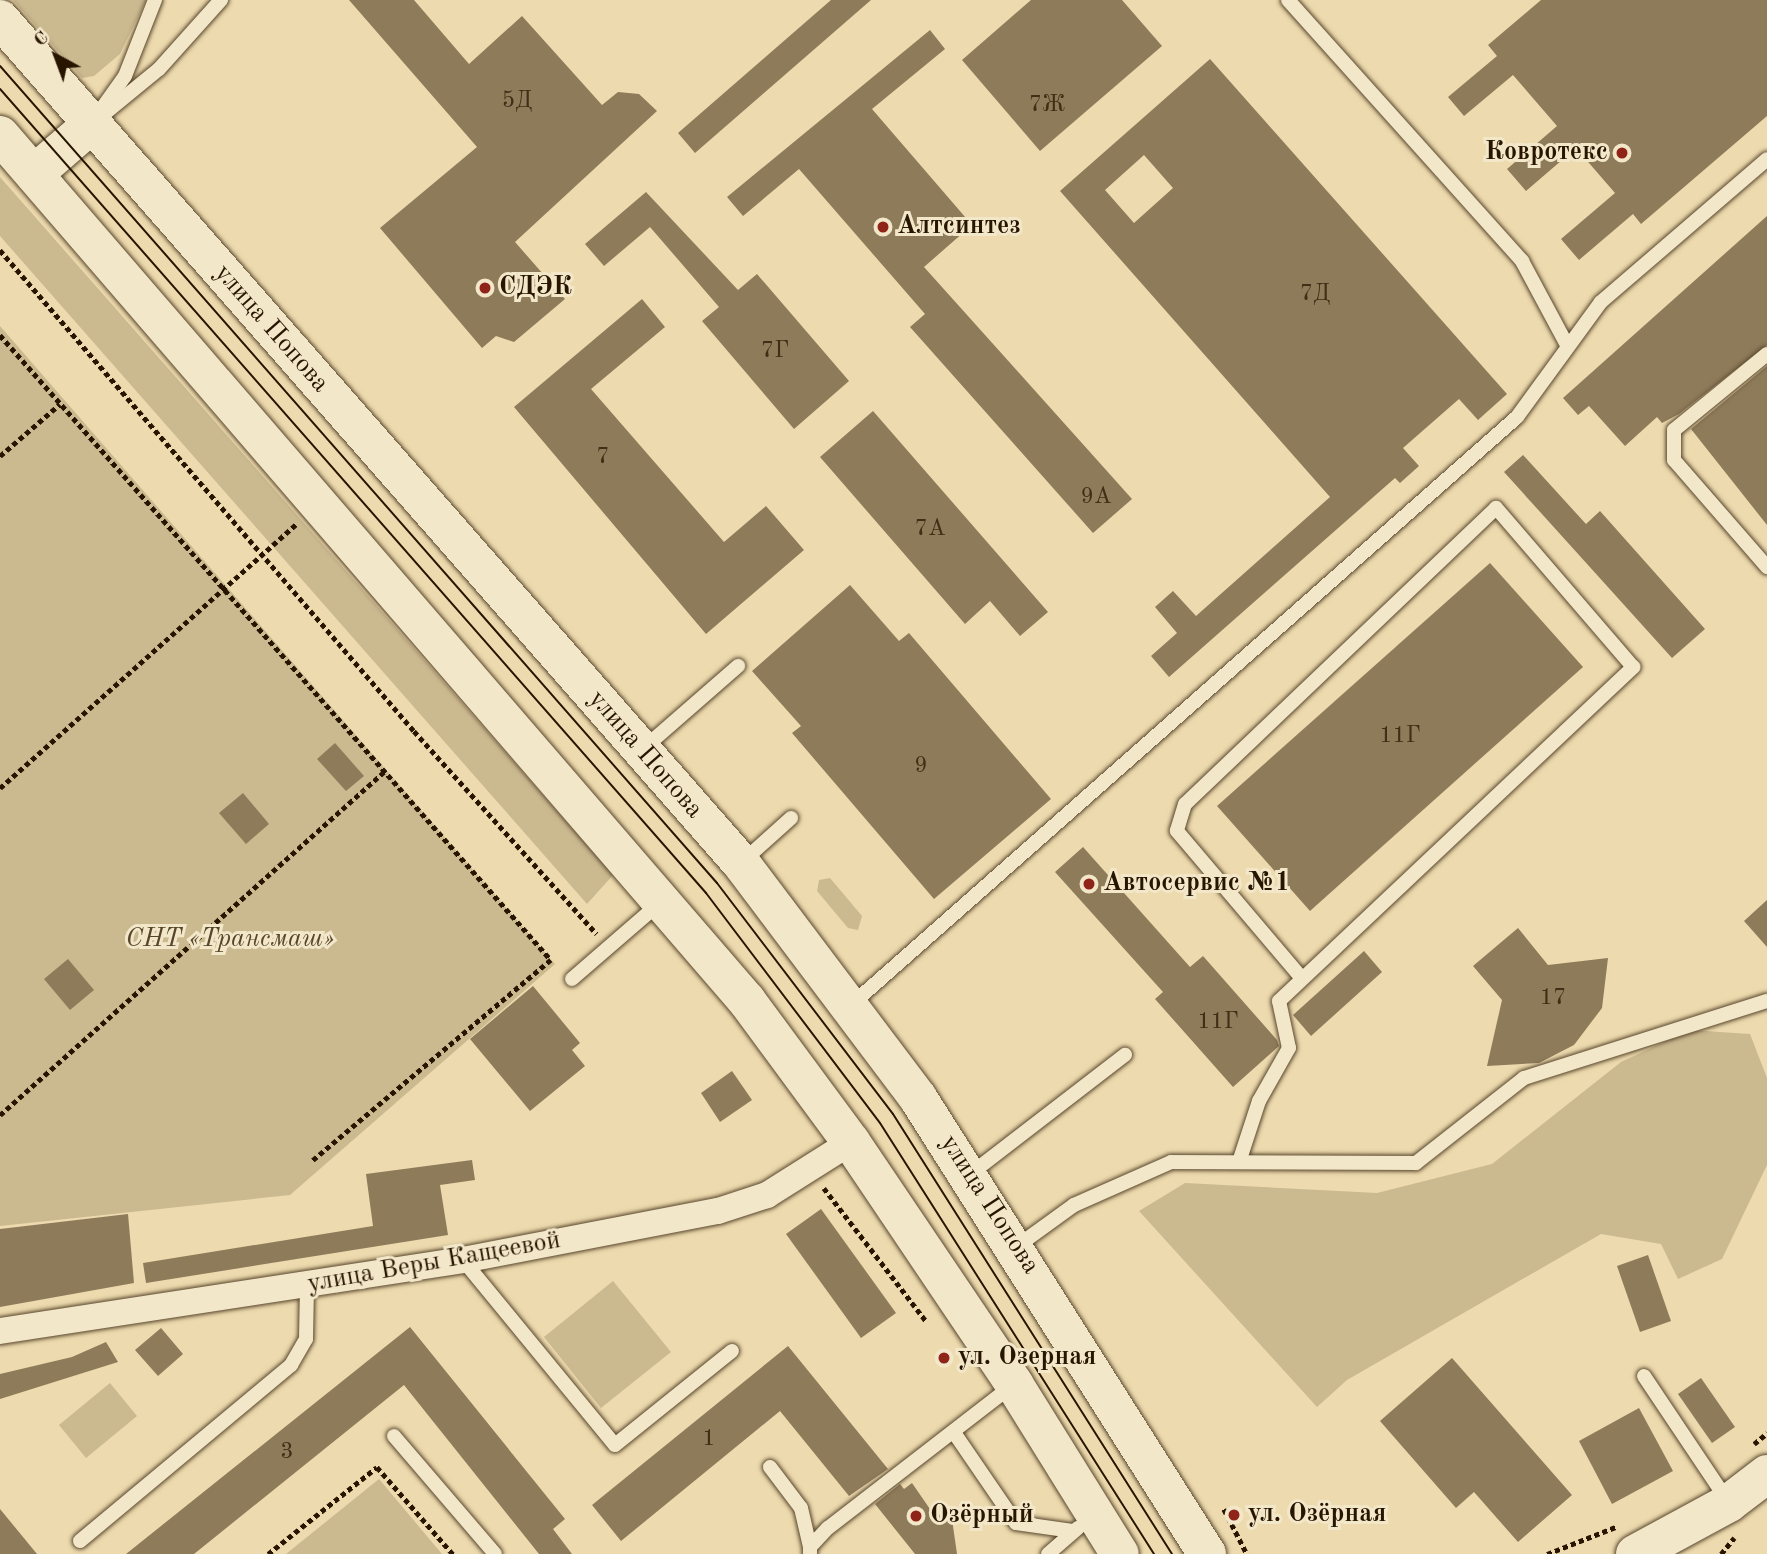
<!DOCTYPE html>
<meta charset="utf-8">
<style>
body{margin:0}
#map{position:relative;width:1767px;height:1554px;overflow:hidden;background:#eddaae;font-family:"Old Standard TT",serif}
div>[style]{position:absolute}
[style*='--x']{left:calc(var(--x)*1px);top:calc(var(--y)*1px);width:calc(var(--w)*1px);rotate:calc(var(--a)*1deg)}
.green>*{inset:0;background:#cbb990}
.building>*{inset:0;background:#8e7b5a}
.path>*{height:4.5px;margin-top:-2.25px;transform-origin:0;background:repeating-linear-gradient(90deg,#271500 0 5px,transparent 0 8.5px)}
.roads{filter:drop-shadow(0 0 2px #58462c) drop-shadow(0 0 2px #58462c)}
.lane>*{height:14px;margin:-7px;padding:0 7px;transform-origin:7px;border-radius:7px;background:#f3e7ca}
.street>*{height:26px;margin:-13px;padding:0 13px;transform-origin:13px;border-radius:13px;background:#f3e7ca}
.secondary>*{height:38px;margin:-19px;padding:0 19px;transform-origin:19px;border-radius:19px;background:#f3e7ca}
.tram>*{height:2px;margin:-1px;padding:0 1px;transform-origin:1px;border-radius:1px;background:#271500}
.dots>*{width:19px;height:19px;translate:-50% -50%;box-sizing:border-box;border:4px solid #f3e7ca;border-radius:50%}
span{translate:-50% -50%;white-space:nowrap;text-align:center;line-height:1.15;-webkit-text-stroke:6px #f3e7ca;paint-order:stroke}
.number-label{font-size:23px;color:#412e16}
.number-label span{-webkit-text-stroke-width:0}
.poi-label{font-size:26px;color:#271500;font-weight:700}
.right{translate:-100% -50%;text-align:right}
.left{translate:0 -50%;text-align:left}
.street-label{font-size:26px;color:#271500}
.park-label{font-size:26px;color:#58462b;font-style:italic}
.north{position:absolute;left:21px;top:21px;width:70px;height:70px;-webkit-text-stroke:5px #f3e7ca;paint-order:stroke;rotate:319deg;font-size:19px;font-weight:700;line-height:28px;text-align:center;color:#271500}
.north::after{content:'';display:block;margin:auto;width:24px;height:32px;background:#271500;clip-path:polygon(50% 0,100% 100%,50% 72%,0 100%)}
</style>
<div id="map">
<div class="green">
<i style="clip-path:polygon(13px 0,146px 0,120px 54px,94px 76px,82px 78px)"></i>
<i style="clip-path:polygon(0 177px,613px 875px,587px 904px,0 236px)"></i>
<i style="clip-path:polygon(0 326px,555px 964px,290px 1195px,0 1226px)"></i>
<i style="clip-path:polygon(830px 878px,862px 916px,858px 930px,848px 928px,817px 891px,819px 880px)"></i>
<i style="clip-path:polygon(1690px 1030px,1750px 1034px,1767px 1078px,1767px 1165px,1722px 1259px,1678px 1279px,1661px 1244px,1601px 1234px,1347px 1380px,1317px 1407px,1139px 1211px,1185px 1183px,1377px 1193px,1492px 1164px,1621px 1062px)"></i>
<i style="clip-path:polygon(613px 1281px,671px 1352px,601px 1408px,544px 1337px)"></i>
<i style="clip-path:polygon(110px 1383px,137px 1416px,86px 1458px,59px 1425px)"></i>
<i style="clip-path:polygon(379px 1479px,442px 1554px,286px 1554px)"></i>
</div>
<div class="building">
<i style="clip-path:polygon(349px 0,414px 0,469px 64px,522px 16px,602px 105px,618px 92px,639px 94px,657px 111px,515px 242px,565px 299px,514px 342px,496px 336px,482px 348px,380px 228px,477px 147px)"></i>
<i style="clip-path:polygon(831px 0,871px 0,695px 153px,678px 133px)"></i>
<i style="clip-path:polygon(1031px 0,1122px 0,1162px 46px,1040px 151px,962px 60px)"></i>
<i style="clip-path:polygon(1541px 0,1767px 0,1767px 116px,1641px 224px,1633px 214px,1579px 260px,1561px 239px,1615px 193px,1576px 148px,1526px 191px,1507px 169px,1557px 126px,1513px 75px,1464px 116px,1448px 97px,1497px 56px,1488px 45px)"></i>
<i style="clip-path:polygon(930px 30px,945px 49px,872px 109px,972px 225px,924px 267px,1132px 499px,1093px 533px,910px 327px,925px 314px,799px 169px,743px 216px,727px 197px)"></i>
<i style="clip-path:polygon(evenodd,1210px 59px,1507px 394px,1478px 420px,1459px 399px,1403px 448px,1419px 466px,1400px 483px,1395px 478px,1169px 677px,1151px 656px,1177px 633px,1155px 607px,1173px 591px,1196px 616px,1330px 497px,1060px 191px,1210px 59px,1144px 155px,1173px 188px,1134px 223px,1105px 190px,1144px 155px)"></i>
<i style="clip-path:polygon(646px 192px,738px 290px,757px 274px,849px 381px,794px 429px,702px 321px,719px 307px,650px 227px,604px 266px,585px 244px)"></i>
<i style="clip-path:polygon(1767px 216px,1767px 345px,1679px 414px,1662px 423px,1657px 417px,1625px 446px,1589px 406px,1578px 415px,1563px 398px)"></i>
<i style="clip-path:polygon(642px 299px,665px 327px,591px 389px,724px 542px,766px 506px,804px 550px,706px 634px,514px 407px)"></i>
<i style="clip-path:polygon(1767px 366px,1767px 525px,1691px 429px)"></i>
<i style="clip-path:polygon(873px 411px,1048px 612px,1020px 636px,990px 601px,965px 624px,820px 457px)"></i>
<i style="clip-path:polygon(1523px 455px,1586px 524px,1600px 511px,1705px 629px,1672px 658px,1504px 472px)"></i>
<i style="clip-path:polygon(1490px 563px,1583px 667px,1310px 911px,1217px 806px)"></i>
<i style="clip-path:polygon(850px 585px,899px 641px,909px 633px,1051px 799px,934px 899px,792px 733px,801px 726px,752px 671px)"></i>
<i style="clip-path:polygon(335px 743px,364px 776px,346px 791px,317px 759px)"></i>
<i style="clip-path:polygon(243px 793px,269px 824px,246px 844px,219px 813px)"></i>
<i style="clip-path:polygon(1083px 847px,1190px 967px,1203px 956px,1277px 1040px,1279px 1046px,1233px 1087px,1155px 999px,1163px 992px,1055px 872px)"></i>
<i style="clip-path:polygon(1767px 900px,1767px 947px,1744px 921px)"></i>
<i style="clip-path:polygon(1518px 928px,1548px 965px,1608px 958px,1602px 1008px,1574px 1045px,1539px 1063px,1487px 1066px,1502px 1000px,1473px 966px)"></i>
<i style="clip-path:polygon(1364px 951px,1382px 972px,1311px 1036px,1293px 1015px)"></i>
<i style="clip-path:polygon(68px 959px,94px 990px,70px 1010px,44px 979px)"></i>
<i style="clip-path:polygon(533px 986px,580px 1043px,572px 1050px,585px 1066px,530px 1111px,470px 1039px)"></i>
<i style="clip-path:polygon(732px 1071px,752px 1100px,720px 1122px,701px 1093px)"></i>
<i style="clip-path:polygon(472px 1160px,475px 1180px,440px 1185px,448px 1235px,146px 1283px,143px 1263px,373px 1226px,366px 1174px)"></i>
<i style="clip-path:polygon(821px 1209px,896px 1313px,861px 1338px,786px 1234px)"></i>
<i style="clip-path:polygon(128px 1214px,134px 1283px,0 1307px,0 1229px)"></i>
<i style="clip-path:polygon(1648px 1255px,1671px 1321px,1640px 1332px,1617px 1266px)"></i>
<i style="clip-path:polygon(410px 1327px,565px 1519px,553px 1529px,572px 1554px,539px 1554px,404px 1385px,194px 1554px,126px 1554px)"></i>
<i style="clip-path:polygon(161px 1328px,183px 1354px,158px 1376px,135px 1350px)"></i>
<i style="clip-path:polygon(106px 1342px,118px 1362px,0 1399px,0 1374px,72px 1357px)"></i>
<i style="clip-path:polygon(788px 1346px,888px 1469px,849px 1496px,780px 1411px,621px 1541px,592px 1505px)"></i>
<i style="clip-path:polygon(1452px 1358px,1572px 1495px,1518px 1542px,1474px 1492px,1456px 1508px,1380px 1421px)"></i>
<i style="clip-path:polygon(1701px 1378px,1735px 1427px,1712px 1443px,1678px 1394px)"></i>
<i style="clip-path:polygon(1639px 1408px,1673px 1471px,1612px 1504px,1579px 1441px)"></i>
<i style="clip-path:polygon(912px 1483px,932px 1512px,952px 1519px,957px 1554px,915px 1554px,875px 1504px,900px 1484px,904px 1489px)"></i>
<i style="clip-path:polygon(0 1509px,37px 1554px,0 1554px)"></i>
</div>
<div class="path">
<i style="--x:0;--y:250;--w:635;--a:49.28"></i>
<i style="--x:414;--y:731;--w:273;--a:48"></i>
<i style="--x:0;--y:335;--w:833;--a:48.6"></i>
<i style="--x:551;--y:960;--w:314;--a:139.9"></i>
<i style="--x:0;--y:456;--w:79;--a:-40.9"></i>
<i style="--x:0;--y:788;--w:398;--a:-41.7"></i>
<i style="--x:0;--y:1115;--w:518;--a:-41.79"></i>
<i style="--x:824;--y:1188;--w:169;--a:52.5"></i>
<i style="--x:1754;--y:1444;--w:17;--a:-40"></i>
<i style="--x:1224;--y:1509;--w:51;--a:62.9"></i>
<i style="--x:268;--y:1554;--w:139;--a:-38.6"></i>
<i style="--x:377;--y:1467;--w:116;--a:48.9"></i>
<i style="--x:1547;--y:1554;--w:76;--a:-21.5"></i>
<i style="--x:1721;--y:1554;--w:21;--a:-51"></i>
</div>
<div class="roads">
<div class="lane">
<i style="--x:1288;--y:0;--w:351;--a:48.1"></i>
<i style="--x:1522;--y:261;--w:93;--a:61.8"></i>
<i style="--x:100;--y:111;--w:43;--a:-54.5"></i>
<i style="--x:125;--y:76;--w:82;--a:-68.5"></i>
<i style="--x:93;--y:123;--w:85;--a:-39.3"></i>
<i style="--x:159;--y:69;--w:93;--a:-48.1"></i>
<i style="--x:1767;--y:354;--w:120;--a:140.7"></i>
<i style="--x:1674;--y:430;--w:30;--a:90"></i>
<i style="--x:1674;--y:460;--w:142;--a:49"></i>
<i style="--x:644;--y:748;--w:125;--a:-41.1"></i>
<i style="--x:742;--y:862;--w:66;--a:-41.9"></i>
<i style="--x:572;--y:979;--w:118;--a:-40.9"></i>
<i style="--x:851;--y:1005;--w:888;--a:-41.44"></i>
<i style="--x:1517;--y:417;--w:142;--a:-53.9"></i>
<i style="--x:1601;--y:302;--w:219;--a:-40.7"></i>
<i style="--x:1240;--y:1159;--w:61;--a:-71.9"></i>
<i style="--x:1259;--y:1101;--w:61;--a:-60.5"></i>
<i style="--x:1289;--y:1048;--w:48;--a:-102"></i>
<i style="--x:1279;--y:1001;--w:487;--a:-43.3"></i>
<i style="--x:1633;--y:667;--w:210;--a:-130.7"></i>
<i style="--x:1496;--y:508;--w:429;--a:136.4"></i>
<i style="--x:1185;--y:804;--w:28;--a:107"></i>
<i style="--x:1177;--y:831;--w:190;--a:49.7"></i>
<i style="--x:969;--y:1175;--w:197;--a:-37.6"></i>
<i style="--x:1016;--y:1247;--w:72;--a:-35.9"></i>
<i style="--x:1074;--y:1205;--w:106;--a:-23.9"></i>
<i style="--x:1171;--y:1162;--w:245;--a:0.2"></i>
<i style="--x:1416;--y:1163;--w:137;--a:-38.2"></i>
<i style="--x:1524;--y:1078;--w:255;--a:-17.6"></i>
<i style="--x:463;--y:1260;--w:239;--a:50.6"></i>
<i style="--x:615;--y:1445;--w:150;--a:-38.8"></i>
<i style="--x:1644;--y:1376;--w:153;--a:56.2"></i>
<i style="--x:955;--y:1434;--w:108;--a:55.6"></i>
<i style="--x:1016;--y:1523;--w:57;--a:8.1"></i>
<i style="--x:394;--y:1436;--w:155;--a:49.4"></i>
<i style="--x:770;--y:1467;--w:51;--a:52.9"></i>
<i style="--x:801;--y:1508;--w:40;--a:77"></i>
<i style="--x:80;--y:1541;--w:275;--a:-39.8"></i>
<i style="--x:291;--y:1365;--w:30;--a:-60"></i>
<i style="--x:306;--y:1339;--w:54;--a:-88.9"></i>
<i style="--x:810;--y:1554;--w:7;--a:-90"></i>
<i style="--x:810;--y:1547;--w:26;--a:-47"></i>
<i style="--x:828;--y:1528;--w:234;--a:-37.7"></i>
<i style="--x:1048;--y:1554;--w:40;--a:-41"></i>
</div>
<div class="street">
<i style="--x:0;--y:1331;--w:468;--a:-8.7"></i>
<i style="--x:463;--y:1260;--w:260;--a:-10.9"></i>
<i style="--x:718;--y:1211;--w:52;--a:-18.1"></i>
<i style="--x:767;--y:1195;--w:99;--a:-32.2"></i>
</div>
<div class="secondary">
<i style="--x:0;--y:19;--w:1123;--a:48.72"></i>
<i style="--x:741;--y:863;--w:294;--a:53"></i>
<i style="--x:918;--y:1098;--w:540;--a:57.63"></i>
<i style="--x:0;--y:135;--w:1144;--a:49.22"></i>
<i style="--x:747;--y:1001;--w:175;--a:53.6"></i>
<i style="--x:851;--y:1142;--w:292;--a:56"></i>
<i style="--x:1014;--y:1384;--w:200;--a:58.1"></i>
<i style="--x:34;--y:174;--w:77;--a:-40.8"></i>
<i style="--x:1635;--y:1554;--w:107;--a:-28.5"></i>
<i style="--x:1729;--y:1503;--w:48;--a:-37.3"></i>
</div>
</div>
<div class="tram">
<i style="--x:0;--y:66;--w:1087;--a:48.73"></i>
<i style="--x:717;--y:883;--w:290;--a:52.7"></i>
<i style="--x:893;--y:1114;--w:521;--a:57.62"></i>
<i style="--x:0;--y:89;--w:1070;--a:48.71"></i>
<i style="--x:706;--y:893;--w:288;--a:52.9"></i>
<i style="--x:880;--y:1123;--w:511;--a:57.55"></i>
</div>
<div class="dots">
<i style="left:1622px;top:153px;background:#8f2418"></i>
<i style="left:883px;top:227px;background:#8f2418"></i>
<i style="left:485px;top:288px;background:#8f2418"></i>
<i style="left:1089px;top:884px;background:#8f2418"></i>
<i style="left:944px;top:1358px;background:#8f2418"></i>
<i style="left:1234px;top:1515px;background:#8f2418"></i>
<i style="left:916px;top:1516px;background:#8f2418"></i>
</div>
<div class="number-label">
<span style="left:517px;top:101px">5Д</span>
<span style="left:1047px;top:105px">7Ж</span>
<span style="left:1315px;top:294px">7Д</span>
<span style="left:775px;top:351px">7Г</span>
<span style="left:603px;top:457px">7</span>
<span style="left:1096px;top:497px">9А</span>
<span style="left:930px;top:529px">7А</span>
<span style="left:1400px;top:736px">11Г</span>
<span style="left:921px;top:766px">9</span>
<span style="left:1553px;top:998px">17</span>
<span style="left:1218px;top:1022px">11Г</span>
<span style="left:709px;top:1439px">1</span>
<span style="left:287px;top:1452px">3</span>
</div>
<div class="poi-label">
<span class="right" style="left:1608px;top:153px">Ковротекс</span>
<span class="left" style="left:897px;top:227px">Алтсинтез</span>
<span class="left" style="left:499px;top:288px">СДЭК</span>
<span class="left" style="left:1103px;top:884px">Автосервис №1</span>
<span class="left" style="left:958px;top:1358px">ул. Озерная</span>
<span class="left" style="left:1248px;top:1515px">ул. Озёрная</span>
<span class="left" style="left:930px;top:1516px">Озёрный</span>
</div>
<div class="street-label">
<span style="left:271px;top:329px;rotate:49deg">улица Попова</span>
<span style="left:645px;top:755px;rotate:49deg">улица Попова</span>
<span style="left:989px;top:1205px;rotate:57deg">улица Попова</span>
<span style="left:434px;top:1263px;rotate:-10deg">улица Веры Кащеевой</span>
</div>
<div class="park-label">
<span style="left:230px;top:940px">СНТ «Трансмаш»</span>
</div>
<div class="north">С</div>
</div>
